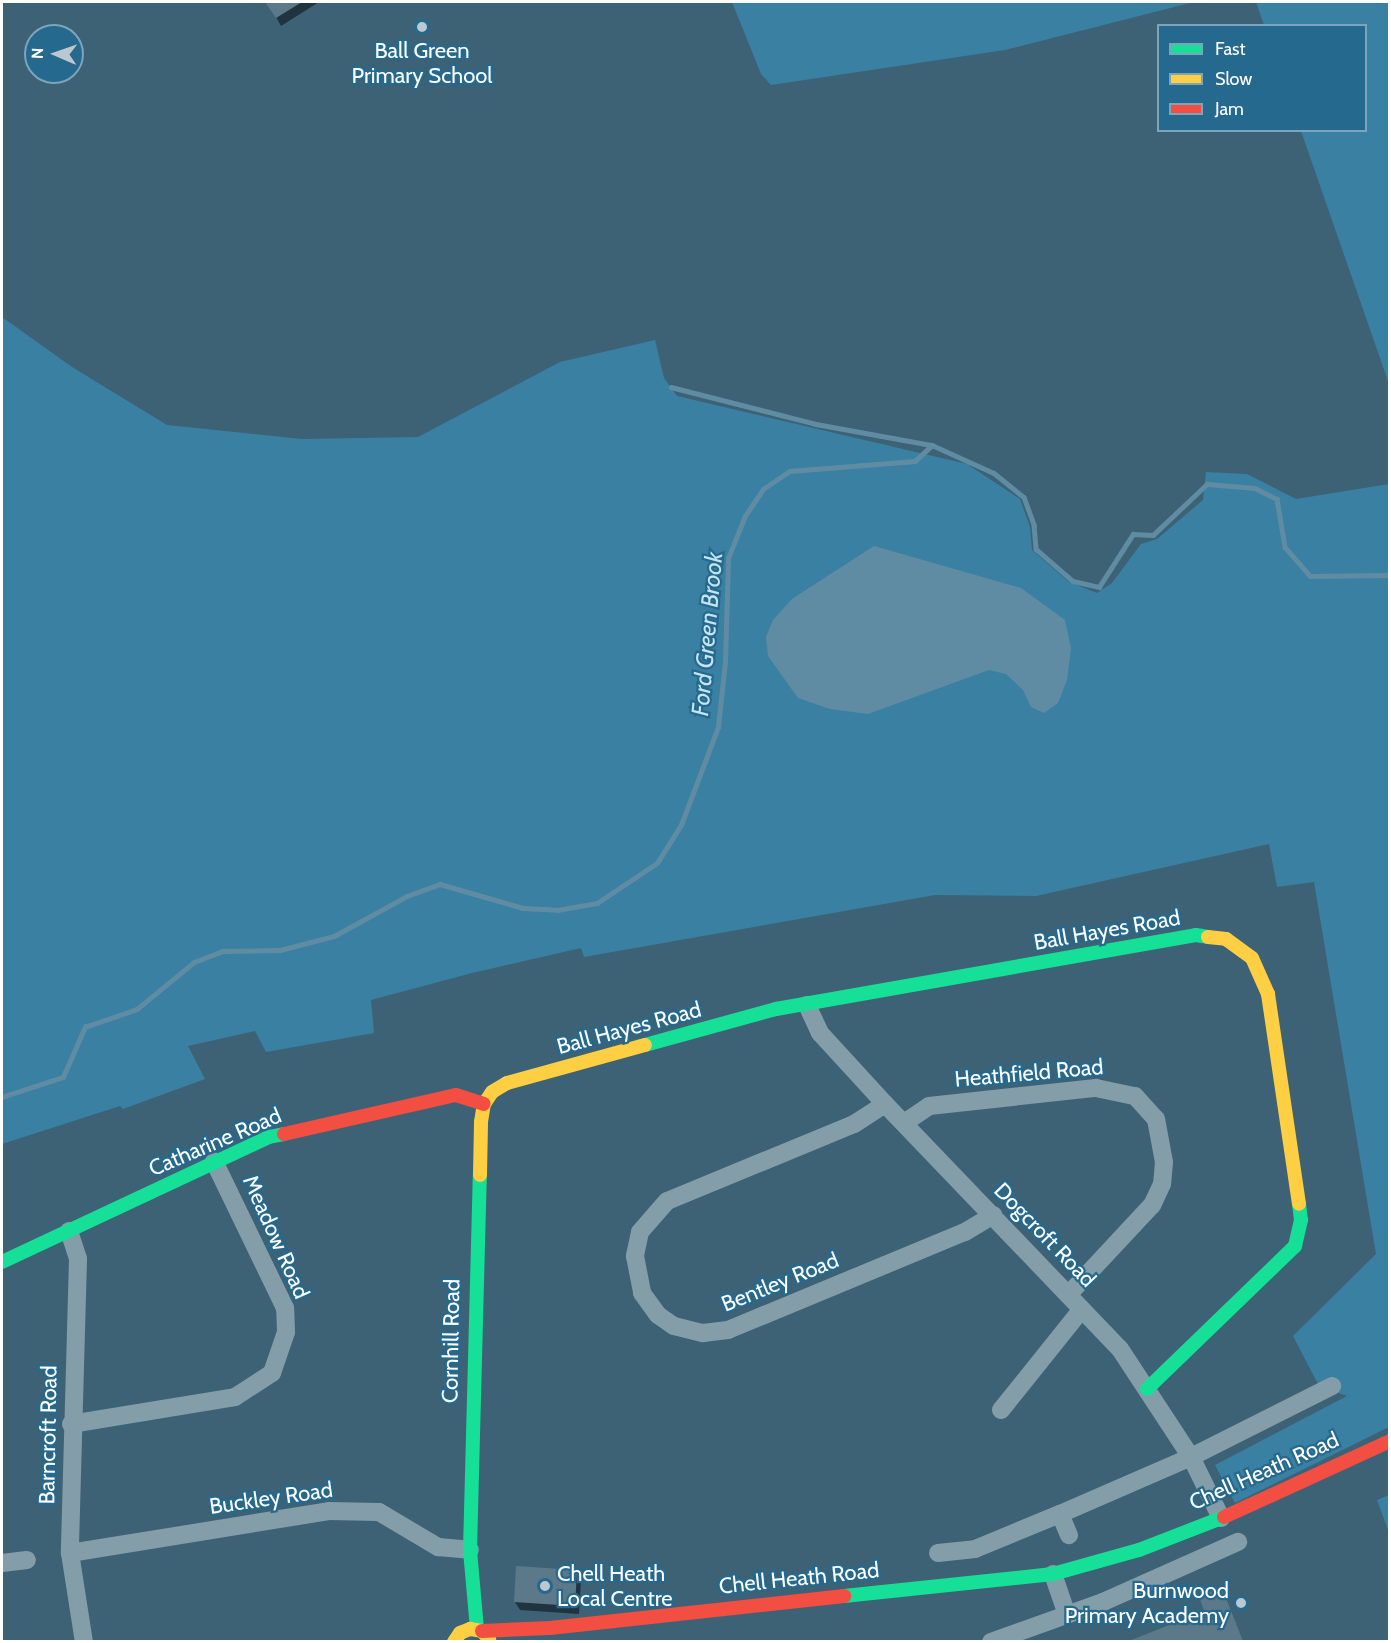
<!DOCTYPE html>
<style>
body{margin:0}
#map{position:relative;width:1391px;height:1643px;overflow:hidden;background:#3d6276;font-family:Cabin,sans-serif}
div>[style]{position:absolute}
[style*='--x']{left:calc(var(--x)*1px);top:calc(var(--y)*1px);width:calc(var(--w)*1px);rotate:calc(var(--a)*1deg)}
.green>*{inset:0;background:#3a80a3}
.water>*{inset:0;background:#608ca3}
.shadow>*{inset:0;background:#0007}
.stream>*{height:4.5px;margin:-2.25px;padding:0 2.25px;transform-origin:2.25px;border-radius:2.25px;background:#608ca3}
.building>*{inset:0;background:#5c7989}
.street>*{height:18px;margin:-9px;padding:0 9px;transform-origin:9px;border-radius:9px;background:#849ea9}
.fast>*{height:14px;margin:-7px;padding:0 7px;transform-origin:7px;border-radius:7px;background:#16e098}
.slow>*{height:14px;margin:-7px;padding:0 7px;transform-origin:7px;border-radius:7px;background:#ffcf43}
.jam>*{height:14px;margin:-7px;padding:0 7px;transform-origin:7px;border-radius:7px;background:#f24e42}
.dots>*{width:16px;height:16px;translate:-50% -50%;box-sizing:border-box;border:3px solid #25698e;border-radius:50%}
span{translate:-50% -50%;white-space:nowrap;text-align:center;line-height:1.15;-webkit-text-stroke:4.5px #25698e;paint-order:stroke}
.poi-label{font-size:22px;color:#fff}
.left{translate:0 -50%;text-align:left}
.right{translate:-100% -50%;text-align:right}
.street-label{font-size:22px;color:#fff}
.water-label{font-size:24px;color:#c6e5f3;font-style:italic}
.frame{position:absolute;inset:0;border:3px solid #fff;pointer-events:none}
.legend{position:absolute;left:1157px;top:24px;width:210px;height:108px;box-sizing:border-box;background:#25698e;border:2px solid #7ca5bb;margin:0;padding:8px 10px;list-style:none;font-size:18px;color:#fff}
.legend li{display:flex;align-items:center;gap:12px;height:30px}
.legend b{width:30px;border:2px solid #7ca5bb}
.north{position:absolute;left:24px;top:24px;width:60px;height:60px;box-sizing:border-box;background:#25698e;border:2px solid #7ca5bb;border-radius:50%;rotate:272deg;font-size:16px;font-weight:700;line-height:24px;text-align:center;color:#fff}
.north::after{content:'';display:block;margin:auto;width:21px;height:27px;background:#bbc8cf;clip-path:polygon(50% 0,100% 100%,50% 72%,0 100%)}
</style>
<div id="map">
<div class="green">
<i style="clip-path:polygon(732px 2px,1194px 2px,1005px 50px,771px 85px,761px 74px)"></i>
<i style="clip-path:polygon(1256px 2px,1389px 2px,1389px 384px,1301px 131px,1366px 130px,1366px 26px,1264px 25px)"></i>
<i style="clip-path:polygon(2px 317px,72px 367px,167px 425px,302px 439px,418px 437px,560px 362px,655px 340px,664px 378px,677px 396px,967px 464px,1020px 499px,1030px 527px,1032px 550px,1069px 582px,1097px 593px,1112px 583px,1141px 544px,1157px 539px,1203px 500px,1206px 472px,1247px 474px,1296px 499px,1389px 484px,1389px 1427px,1235px 1503px,1215px 1465px,1347px 1396px,1319px 1386px,1293px 1336px,1376px 1254px,1314px 882px,1277px 887px,1269px 844px,1036px 896px,935px 895px,584px 957px,581px 948px,472px 973px,371px 1000px,374px 1033px,266px 1052px,255px 1031px,188px 1046px,205px 1079px,123px 1109px,120px 1106px,2px 1144px)"></i>
<i style="clip-path:polygon(1389px 1495px,1389px 1533px,1377px 1500px)"></i>
</div>
<div class="water">
<i style="clip-path:polygon(874px 546px,1021px 588px,1065px 620px,1071px 648px,1067px 680px,1058px 703px,1044px 713px,1031px 707px,1023px 690px,1006px 674px,989px 670px,868px 714px,830px 709px,798px 698px,768px 656px,766px 637px,773px 620px,792px 599px)"></i>
</div>
<div class="shadow">
<i style="clip-path:polygon(270px 2px,319px 2px,281px 26px,268px 3px)"></i>
<i style="clip-path:polygon(517px 1568px,576px 1571px,581px 1580px,579px 1614px,520px 1610px,515px 1602px)"></i>
<i style="clip-path:polygon(1226px 1597px,1243px 1642px,1131px 1642px,1206px 1612px)"></i>
</div>
<div class="stream">
<i style="--x:671;--y:387;--w:150;--a:14.3"></i>
<i style="--x:816;--y:424;--w:118;--a:10.3"></i>
<i style="--x:2;--y:1097;--w:64;--a:-18.2"></i>
<i style="--x:63;--y:1077;--w:55;--a:-66.3"></i>
<i style="--x:85;--y:1027;--w:55;--a:-19.1"></i>
<i style="--x:137;--y:1009;--w:74;--a:-39.5"></i>
<i style="--x:194;--y:962;--w:30;--a:-21"></i>
<i style="--x:222;--y:951;--w:58;--a:-1"></i>
<i style="--x:280;--y:950;--w:56;--a:-14.5"></i>
<i style="--x:334;--y:936;--w:83;--a:-28.7"></i>
<i style="--x:407;--y:896;--w:35;--a:-20"></i>
<i style="--x:440;--y:884;--w:86;--a:16.1"></i>
<i style="--x:523;--y:908;--w:34;--a:3"></i>
<i style="--x:557;--y:910;--w:41;--a:-9.9"></i>
<i style="--x:597;--y:903;--w:72;--a:-33.7"></i>
<i style="--x:657;--y:863;--w:45;--a:-57.7"></i>
<i style="--x:681;--y:825;--w:105;--a:-69.3"></i>
<i style="--x:718;--y:727;--w:65;--a:-83.9"></i>
<i style="--x:725;--y:662;--w:104;--a:-88.3"></i>
<i style="--x:728;--y:558;--w:45;--a:-68"></i>
<i style="--x:745;--y:516;--w:32;--a:-56"></i>
<i style="--x:763;--y:489;--w:32;--a:-34"></i>
<i style="--x:790;--y:471;--w:125;--a:-4.6"></i>
<i style="--x:915;--y:461;--w:23;--a:-43"></i>
<i style="--x:932;--y:445;--w:68;--a:24.3"></i>
<i style="--x:994;--y:473;--w:38;--a:39"></i>
<i style="--x:1024;--y:497;--w:30;--a:70"></i>
<i style="--x:1034;--y:525;--w:24;--a:85"></i>
<i style="--x:1036;--y:549;--w:49;--a:40.9"></i>
<i style="--x:1073;--y:581;--w:27;--a:13"></i>
<i style="--x:1099;--y:587;--w:63;--a:-57.3"></i>
<i style="--x:1133;--y:534;--w:20;--a:3"></i>
<i style="--x:1153;--y:535;--w:74;--a:-43.4"></i>
<i style="--x:1207;--y:484;--w:48;--a:4.8"></i>
<i style="--x:1255;--y:488;--w:25;--a:27"></i>
<i style="--x:1277;--y:499;--w:49;--a:80.5"></i>
<i style="--x:1285;--y:547;--w:38;--a:49"></i>
<i style="--x:1310;--y:576;--w:80;--a:-0.7"></i>
</div>
<div class="building">
<i style="clip-path:polygon(265px 2px,302px 2px,276px 18px)"></i>
<i style="clip-path:polygon(516px 1566px,577px 1570px,575px 1606px,514px 1602px)"></i>
<i style="clip-path:polygon(1222px 1587px,1243px 1641px,1129px 1641px,1204px 1611px,1199px 1596px)"></i>
</div>
<div class="street">
<i style="--x:807;--y:1005;--w:31;--a:65"></i>
<i style="--x:820;--y:1033;--w:96;--a:47.5"></i>
<i style="--x:885;--y:1104;--w:339;--a:46.2"></i>
<i style="--x:1120;--y:1349;--w:129;--a:56.7"></i>
<i style="--x:1191;--y:1457;--w:68;--a:63.8"></i>
<i style="--x:885;--y:1104;--w:37;--a:147"></i>
<i style="--x:854;--y:1124;--w:202;--a:157.6"></i>
<i style="--x:667;--y:1201;--w:41;--a:131.1"></i>
<i style="--x:640;--y:1232;--w:25;--a:102"></i>
<i style="--x:635;--y:1256;--w:38;--a:79"></i>
<i style="--x:642;--y:1293;--w:27;--a:54"></i>
<i style="--x:658;--y:1315;--w:19;--a:35"></i>
<i style="--x:674;--y:1326;--w:30;--a:14"></i>
<i style="--x:703;--y:1333;--w:25;--a:-7"></i>
<i style="--x:728;--y:1330;--w:256;--a:-22.5"></i>
<i style="--x:965;--y:1232;--w:33;--a:-31"></i>
<i style="--x:904;--y:1123;--w:30;--a:-34"></i>
<i style="--x:929;--y:1106;--w:168;--a:-6.2"></i>
<i style="--x:1096;--y:1088;--w:40;--a:12"></i>
<i style="--x:1135;--y:1096;--w:31;--a:48"></i>
<i style="--x:1156;--y:1119;--w:44;--a:79.5"></i>
<i style="--x:1164;--y:1162;--w:22;--a:95"></i>
<i style="--x:1162;--y:1184;--w:23;--a:115"></i>
<i style="--x:1152;--y:1205;--w:122;--a:133"></i>
<i style="--x:69;--y:1231;--w:29;--a:72"></i>
<i style="--x:78;--y:1259;--w:294;--a:91.6"></i>
<i style="--x:70;--y:1553;--w:90;--a:81.1"></i>
<i style="--x:1001;--y:1410;--w:129;--a:-51.3"></i>
<i style="--x:71;--y:1424;--w:166;--a:-9.3"></i>
<i style="--x:235;--y:1397;--w:44;--a:-33"></i>
<i style="--x:272;--y:1373;--w:43;--a:-71.1"></i>
<i style="--x:286;--y:1332;--w:24;--a:-92"></i>
<i style="--x:285;--y:1308;--w:163;--a:-115.8"></i>
<i style="--x:1060;--y:1514;--w:23;--a:67"></i>
<i style="--x:70;--y:1553;--w:262;--a:-9.2"></i>
<i style="--x:329;--y:1511;--w:50;--a:1.1"></i>
<i style="--x:379;--y:1512;--w:69;--a:30.7"></i>
<i style="--x:438;--y:1547;--w:32;--a:5"></i>
<i style="--x:938;--y:1553;--w:37;--a:-6"></i>
<i style="--x:975;--y:1549;--w:92;--a:-22.4"></i>
<i style="--x:1060;--y:1514;--w:143;--a:-23.5"></i>
<i style="--x:1191;--y:1457;--w:158;--a:-26.7"></i>
<i style="--x:2;--y:1563;--w:25;--a:-7"></i>
<i style="--x:1053;--y:1574;--w:43;--a:71.1"></i>
<i style="--x:991;--y:1642;--w:119;--a:-19.7"></i>
<i style="--x:1103;--y:1602;--w:148;--a:-24"></i>
</div>
<div class="fast">
<i style="--x:645;--y:1045;--w:136;--a:-15.4"></i>
<i style="--x:776;--y:1009;--w:426;--a:-10"></i>
<i style="--x:1196;--y:935;--w:12;--a:9"></i>
<i style="--x:2;--y:1262;--w:295;--a:-25.1"></i>
<i style="--x:269;--y:1137;--w:15;--a:-11"></i>
<i style="--x:1147;--y:1389;--w:206;--a:-44"></i>
<i style="--x:1295;--y:1246;--w:27;--a:-77"></i>
<i style="--x:1301;--y:1220;--w:16;--a:-97"></i>
<i style="--x:844;--y:1596;--w:210;--a:-6"></i>
<i style="--x:1053;--y:1574;--w:89;--a:-15.6"></i>
<i style="--x:1139;--y:1550;--w:91;--a:-21.2"></i>
<i style="--x:477;--y:1629;--w:79;--a:-95.1"></i>
<i style="--x:470;--y:1550;--w:375;--a:-88.5"></i>
</div>
<div class="slow">
<i style="--x:1208;--y:937;--w:18;--a:6"></i>
<i style="--x:1226;--y:939;--w:32;--a:36"></i>
<i style="--x:1252;--y:958;--w:39;--a:66"></i>
<i style="--x:1268;--y:994;--w:212;--a:81.6"></i>
<i style="--x:480;--y:1175;--w:53;--a:-88.9"></i>
<i style="--x:481;--y:1122;--w:18;--a:-81"></i>
<i style="--x:484;--y:1104;--w:14;--a:-56"></i>
<i style="--x:492;--y:1092;--w:17;--a:-31"></i>
<i style="--x:507;--y:1083;--w:143;--a:-15.4"></i>
<i style="--x:454;--y:1642;--w:11;--a:-56"></i>
<i style="--x:460;--y:1633;--w:11;--a:-22"></i>
<i style="--x:470;--y:1629;--w:12;--a:9"></i>
<i style="--x:482;--y:1631;--w:11;--a:49"></i>
</div>
<div class="jam">
<i style="--x:284;--y:1134;--w:176;--a:-12.8"></i>
<i style="--x:456;--y:1095;--w:29;--a:18"></i>
<i style="--x:1224;--y:1517;--w:183;--a:-24.6"></i>
<i style="--x:482;--y:1631;--w:68;--a:-2.5"></i>
<i style="--x:550;--y:1628;--w:296;--a:-6.2"></i>
</div>
<div class="dots">
<i style="left:422px;top:27px;background:#bbc8cf"></i>
<i style="left:545px;top:1586px;background:#bbc8cf"></i>
<i style="left:1241px;top:1603px;background:#bbc8cf"></i>
</div>
<div class="poi-label">
<span style="left:422px;top:63px">Ball Green<br>Primary School</span>
<span class="left" style="left:557px;top:1586px">Chell Heath<br>Local Centre</span>
<span class="right" style="left:1229px;top:1603px">Burnwood<br>Primary Academy</span>
</div>
<div class="street-label">
<span style="left:1107px;top:930px;rotate:-10deg">Ball Hayes Road</span>
<span style="left:629px;top:1028px;rotate:-15deg">Ball Hayes Road</span>
<span style="left:1029px;top:1073px;rotate:-5deg">Heathfield Road</span>
<span style="left:215px;top:1142px;rotate:-23deg">Catharine Road</span>
<span style="left:1045px;top:1235px;rotate:46deg">Dogcroft Road</span>
<span style="left:276px;top:1237px;rotate:66deg">Meadow Road</span>
<span style="left:780px;top:1282px;rotate:-22deg">Bentley Road</span>
<span style="left:451px;top:1341px;rotate:-89deg">Cornhill Road</span>
<span style="left:48px;top:1435px;rotate:-89deg">Barncroft Road</span>
<span style="left:1264px;top:1471px;rotate:-24deg">Chell Heath Road</span>
<span style="left:271px;top:1498px;rotate:-8deg">Buckley Road</span>
<span style="left:799px;top:1578px;rotate:-6deg">Chell Heath Road</span>
</div>
<div class="water-label">
<span style="left:707px;top:634px;rotate:-85deg">Ford Green Brook</span>
</div>
<div class="frame"></div>
<ul class="legend">
<li><b style="height:8px;background:#16e098"></b>Fast</li>
<li><b style="height:8px;background:#ffcf43"></b>Slow</li>
<li><b style="height:8px;background:#f24e42"></b>Jam</li>
</ul>
<div class="north">N</div>
</div>
